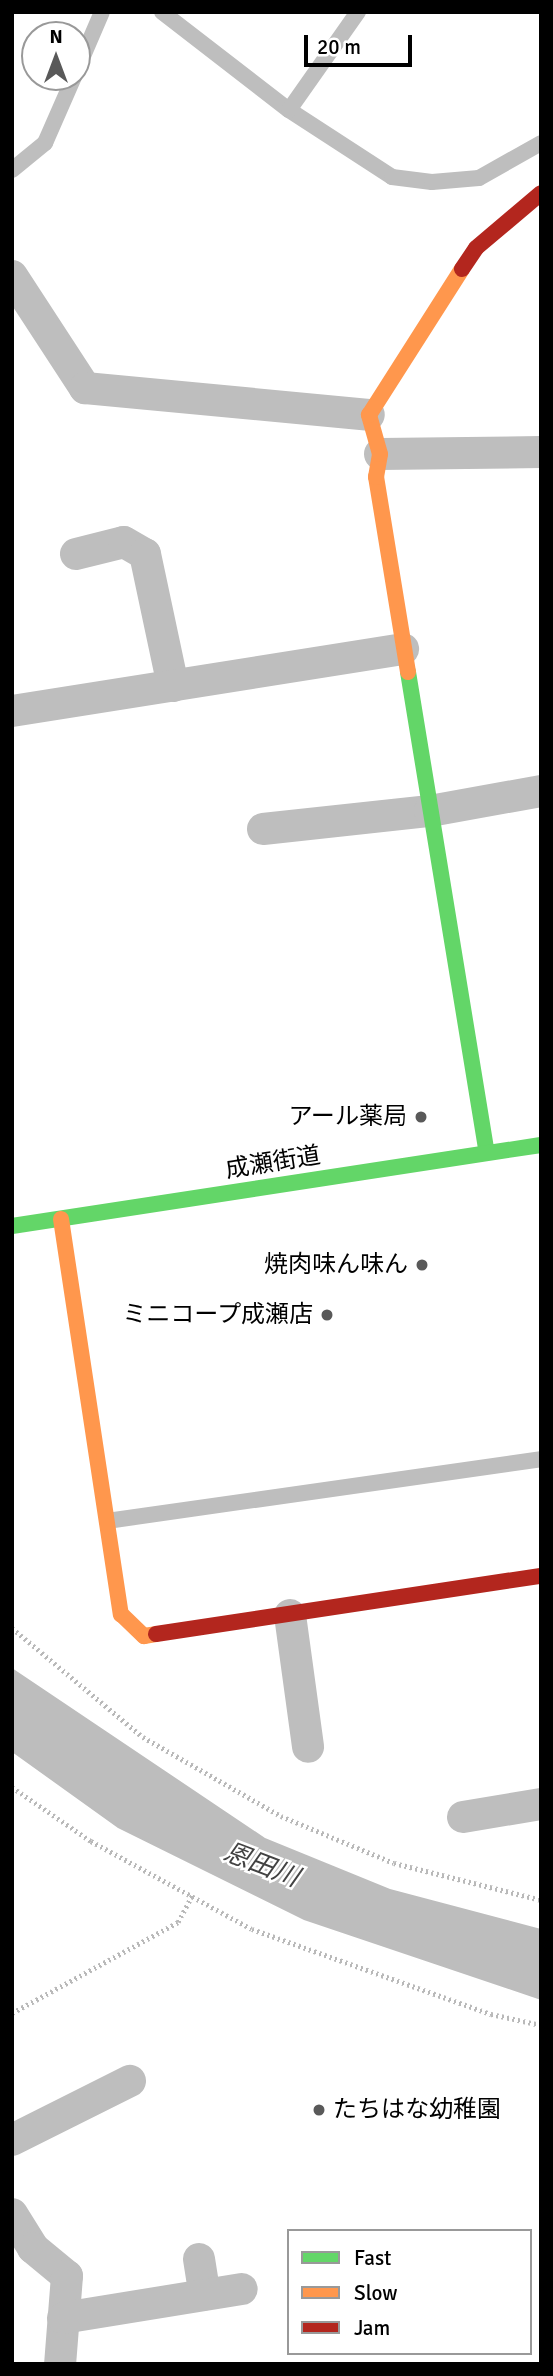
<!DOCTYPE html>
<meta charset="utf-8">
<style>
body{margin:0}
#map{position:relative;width:553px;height:2376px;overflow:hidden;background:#fff;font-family:Signika,"Noto Sans JP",sans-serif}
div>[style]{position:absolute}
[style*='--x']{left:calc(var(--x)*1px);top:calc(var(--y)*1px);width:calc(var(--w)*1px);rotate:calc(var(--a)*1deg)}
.water>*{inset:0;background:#bdbdbd}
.path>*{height:4.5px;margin-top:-2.25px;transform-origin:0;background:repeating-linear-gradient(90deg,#b9b9b9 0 2px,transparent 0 5.5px)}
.lane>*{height:16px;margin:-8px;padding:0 8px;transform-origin:8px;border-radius:8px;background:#bebebe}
.street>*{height:32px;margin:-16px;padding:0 16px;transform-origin:16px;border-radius:16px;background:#bebebe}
.fast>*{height:16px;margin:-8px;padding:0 8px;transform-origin:8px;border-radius:8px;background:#63d668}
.slow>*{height:16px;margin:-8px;padding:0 8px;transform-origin:8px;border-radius:8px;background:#ff974d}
.jam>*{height:16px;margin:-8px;padding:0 8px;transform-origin:8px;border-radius:8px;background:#b3261e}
.dots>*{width:19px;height:19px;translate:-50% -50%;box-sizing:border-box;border:4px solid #fff;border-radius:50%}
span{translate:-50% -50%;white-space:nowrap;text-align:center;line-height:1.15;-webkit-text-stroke:5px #fff;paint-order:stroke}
.poi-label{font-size:24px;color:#000}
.right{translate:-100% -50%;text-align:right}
.left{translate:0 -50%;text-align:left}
.street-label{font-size:24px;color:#000}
.water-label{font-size:26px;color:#424242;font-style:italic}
.frame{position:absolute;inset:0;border:14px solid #000;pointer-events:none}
.legend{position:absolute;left:287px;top:2229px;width:245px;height:126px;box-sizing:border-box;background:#fff;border:2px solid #999;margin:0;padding:9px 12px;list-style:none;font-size:21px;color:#000}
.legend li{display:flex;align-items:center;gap:14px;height:35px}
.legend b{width:35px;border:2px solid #999}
.north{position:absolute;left:21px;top:21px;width:70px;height:70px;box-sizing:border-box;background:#fff;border:2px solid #999;border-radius:50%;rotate:0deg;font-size:19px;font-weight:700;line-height:28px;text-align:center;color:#000}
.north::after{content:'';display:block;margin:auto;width:24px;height:32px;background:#595959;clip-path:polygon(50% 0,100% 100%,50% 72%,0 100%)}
.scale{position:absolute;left:304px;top:35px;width:108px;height:32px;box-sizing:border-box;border:4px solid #000;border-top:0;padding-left:9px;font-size:21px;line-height:24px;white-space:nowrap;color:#000;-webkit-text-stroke:5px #fff;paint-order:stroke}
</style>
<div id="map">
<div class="water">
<i style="clip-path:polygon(12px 1668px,265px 1838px,390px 1889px,541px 1929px,541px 2000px,304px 1920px,118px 1828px,12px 1752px)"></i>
</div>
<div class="path">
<i style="--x:12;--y:1628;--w:170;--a:39.8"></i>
<i style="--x:143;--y:1737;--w:159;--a:29.8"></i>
<i style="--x:281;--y:1816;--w:122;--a:22.6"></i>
<i style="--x:394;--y:1863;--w:152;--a:14.1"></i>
<i style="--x:12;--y:1787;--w:96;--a:34.4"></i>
<i style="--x:91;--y:1841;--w:183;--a:28.7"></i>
<i style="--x:252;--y:1929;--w:254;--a:19.6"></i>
<i style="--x:491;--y:2014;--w:51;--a:12.4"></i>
<i style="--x:12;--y:2013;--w:189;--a:-28.7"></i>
<i style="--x:178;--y:1922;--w:30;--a:-62"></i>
</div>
<div class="lane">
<i style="--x:162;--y:12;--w:160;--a:37.7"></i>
<i style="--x:289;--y:110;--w:123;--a:33"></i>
<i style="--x:392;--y:177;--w:40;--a:7.1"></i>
<i style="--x:432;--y:182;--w:47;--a:-4.9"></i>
<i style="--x:479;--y:178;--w:71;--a:-29.4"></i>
<i style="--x:77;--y:70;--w:63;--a:-66.7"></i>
<i style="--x:289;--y:110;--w:120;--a:-54.9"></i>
<i style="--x:12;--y:170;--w:43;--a:-39.3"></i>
<i style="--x:45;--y:143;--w:72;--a:-66.3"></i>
<i style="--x:107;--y:1521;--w:438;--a:-8.1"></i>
</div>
<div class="street">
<i style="--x:12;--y:276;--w:134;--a:56.9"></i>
<i style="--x:85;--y:388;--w:285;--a:5.4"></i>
<i style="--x:380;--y:454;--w:161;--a:-0.7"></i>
<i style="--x:76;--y:554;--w:49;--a:-14"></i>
<i style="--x:124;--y:542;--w:24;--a:30"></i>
<i style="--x:145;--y:554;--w:135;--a:78"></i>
<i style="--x:12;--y:711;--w:396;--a:-9"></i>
<i style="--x:263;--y:829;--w:168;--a:-6.2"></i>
<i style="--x:430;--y:811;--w:113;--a:-10.2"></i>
<i style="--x:290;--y:1615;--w:133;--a:82.2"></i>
<i style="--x:463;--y:1817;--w:79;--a:-9.5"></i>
<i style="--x:12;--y:2140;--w:132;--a:-26.6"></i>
<i style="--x:12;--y:2214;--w:40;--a:58"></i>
<i style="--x:33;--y:2248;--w:44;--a:39.5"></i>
<i style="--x:67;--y:2276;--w:88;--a:94.5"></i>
<i style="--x:199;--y:2259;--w:36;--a:81"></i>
<i style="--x:63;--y:2318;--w:181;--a:-9.2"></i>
</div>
<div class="fast">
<i style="--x:408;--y:672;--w:487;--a:80.7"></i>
<i style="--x:12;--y:1226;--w:535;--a:-8.71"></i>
</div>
<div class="slow">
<i style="--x:408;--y:672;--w:198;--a:-99.3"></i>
<i style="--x:376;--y:477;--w:23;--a:-80"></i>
<i style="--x:380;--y:454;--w:41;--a:-105.8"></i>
<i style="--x:369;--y:415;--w:173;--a:-57.5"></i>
<i style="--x:61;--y:1219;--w:400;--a:81.4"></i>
<i style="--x:121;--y:1614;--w:32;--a:44"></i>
<i style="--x:144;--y:1636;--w:12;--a:-9"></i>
</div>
<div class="jam">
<i style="--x:462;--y:269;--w:25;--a:-56"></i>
<i style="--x:476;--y:248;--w:85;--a:-40.2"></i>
<i style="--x:156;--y:1634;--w:389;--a:-8.6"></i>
</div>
<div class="dots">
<i style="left:421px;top:1117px;background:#595959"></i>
<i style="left:422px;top:1265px;background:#595959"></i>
<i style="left:327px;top:1315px;background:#595959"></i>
<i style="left:319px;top:2110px;background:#595959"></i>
</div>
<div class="poi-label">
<span class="right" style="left:407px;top:1117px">アール薬局</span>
<span class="right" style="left:408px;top:1265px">焼肉味ん味ん</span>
<span class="right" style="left:313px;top:1315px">ミニコープ成瀬店</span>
<span class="left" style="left:333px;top:2110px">たちはな幼稚園</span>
</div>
<div class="street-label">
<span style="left:273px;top:1163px;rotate:-9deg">成瀬街道</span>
</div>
<div class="water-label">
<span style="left:261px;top:1866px;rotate:21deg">恩田川</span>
</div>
<div class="frame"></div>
<ul class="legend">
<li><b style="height:9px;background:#63d668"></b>Fast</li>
<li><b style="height:9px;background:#ff974d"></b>Slow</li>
<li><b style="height:9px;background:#b3261e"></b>Jam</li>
</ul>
<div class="north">N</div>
<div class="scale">20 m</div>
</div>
